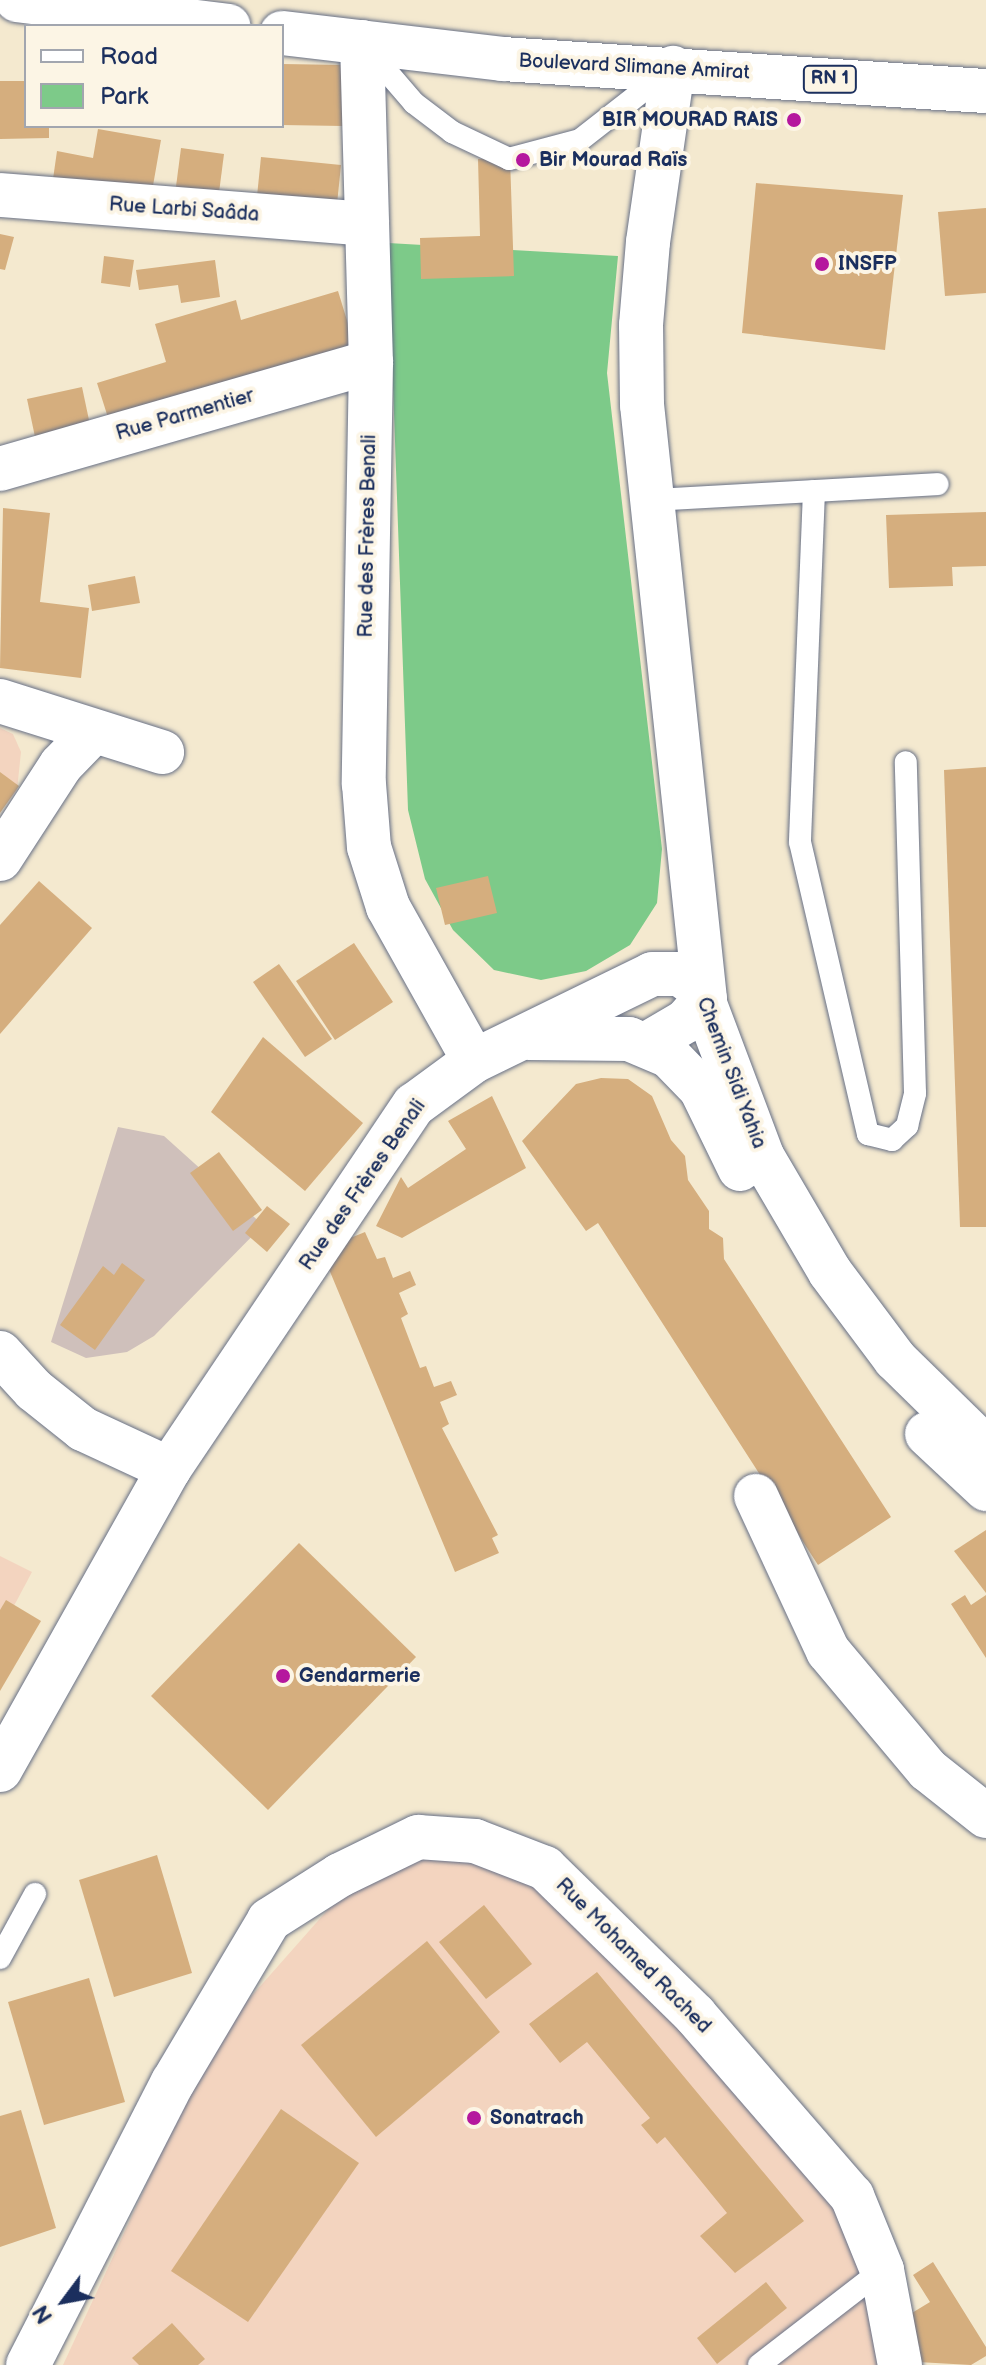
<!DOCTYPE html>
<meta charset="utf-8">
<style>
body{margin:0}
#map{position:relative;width:986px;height:2365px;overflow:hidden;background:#f4e9cf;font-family:"Balsamiq Sans",sans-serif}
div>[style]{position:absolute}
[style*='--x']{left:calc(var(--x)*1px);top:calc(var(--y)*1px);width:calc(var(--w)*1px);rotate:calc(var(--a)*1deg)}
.built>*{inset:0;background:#f3d4bf}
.industrial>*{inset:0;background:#cfc0bb}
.green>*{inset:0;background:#7dca89}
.building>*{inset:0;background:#d5ae7e}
.roads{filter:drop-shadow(0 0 2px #677086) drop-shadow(0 0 2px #677086)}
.lane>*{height:22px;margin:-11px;padding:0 11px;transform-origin:11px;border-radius:11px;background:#fff}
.street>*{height:44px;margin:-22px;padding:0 22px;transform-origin:22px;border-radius:22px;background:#fff}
.secondary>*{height:44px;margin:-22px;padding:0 22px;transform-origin:22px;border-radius:22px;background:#fff}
.primary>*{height:44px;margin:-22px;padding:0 22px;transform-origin:22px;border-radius:22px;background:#fff}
.dots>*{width:22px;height:22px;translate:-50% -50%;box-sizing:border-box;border:4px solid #fcf5e5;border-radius:50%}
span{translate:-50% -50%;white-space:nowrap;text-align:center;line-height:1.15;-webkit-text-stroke:8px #fcf5e5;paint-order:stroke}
.shield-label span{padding:2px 6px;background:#fcf5e5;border:2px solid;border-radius:6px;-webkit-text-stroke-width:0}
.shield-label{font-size:18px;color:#1b2f5e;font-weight:700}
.street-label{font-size:20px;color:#1b2f5e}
.poi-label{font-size:20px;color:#1b2f5e;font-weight:700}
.right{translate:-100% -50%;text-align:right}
.left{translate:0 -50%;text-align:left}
.legend{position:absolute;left:24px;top:24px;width:260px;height:104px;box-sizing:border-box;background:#fcf5e5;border:2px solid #a2a6af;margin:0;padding:10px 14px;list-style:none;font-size:24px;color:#1b2f5e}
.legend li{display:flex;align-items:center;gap:16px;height:40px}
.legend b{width:40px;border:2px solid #a2a6af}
.north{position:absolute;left:24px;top:2261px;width:80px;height:80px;-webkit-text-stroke:6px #fcf5e5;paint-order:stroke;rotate:238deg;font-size:22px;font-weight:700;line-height:32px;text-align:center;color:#1b2f5e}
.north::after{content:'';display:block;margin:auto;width:28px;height:36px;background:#1b2f5e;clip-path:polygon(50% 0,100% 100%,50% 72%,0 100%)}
</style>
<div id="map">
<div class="built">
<i style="clip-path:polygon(0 728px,13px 734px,21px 752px,17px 790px,0 812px)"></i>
<i style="clip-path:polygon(0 1556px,32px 1572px,0 1632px)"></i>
<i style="clip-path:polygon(477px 1840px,612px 1947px,837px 2197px,895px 2365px,63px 2365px,192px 2086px,241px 2008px,339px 1897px,382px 1868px)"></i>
</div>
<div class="industrial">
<i style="clip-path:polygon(118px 1127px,164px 1136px,263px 1225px,154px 1336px,127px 1352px,86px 1358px,51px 1342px)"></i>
</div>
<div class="green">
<i style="clip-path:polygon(388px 243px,618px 256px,607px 373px,662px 849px,657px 903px,630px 945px,586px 971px,541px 980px,494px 970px,453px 930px,425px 879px,408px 810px)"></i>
</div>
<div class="building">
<i style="clip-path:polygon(282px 64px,344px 65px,343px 126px,282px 125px)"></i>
<i style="clip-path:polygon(0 81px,26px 81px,26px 126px,49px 126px,49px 138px,0 139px)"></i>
<i style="clip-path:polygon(98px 129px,161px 140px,151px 197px,53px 179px,57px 151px,93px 158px)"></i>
<i style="clip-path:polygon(181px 148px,224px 154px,217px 208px,174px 202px)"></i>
<i style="clip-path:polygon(261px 157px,341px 165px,336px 214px,256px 206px)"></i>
<i style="clip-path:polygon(510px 158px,514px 276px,421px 279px,420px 238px,480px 236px,478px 159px)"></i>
<i style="clip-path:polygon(756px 183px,903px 195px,885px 350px,742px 333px)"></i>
<i style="clip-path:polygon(986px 208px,986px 293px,945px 296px,938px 212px)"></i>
<i style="clip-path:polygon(0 234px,14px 237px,5px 270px,0 269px)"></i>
<i style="clip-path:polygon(104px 256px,134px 260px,130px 287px,101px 283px)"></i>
<i style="clip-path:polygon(215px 260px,220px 297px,181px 303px,178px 285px,139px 290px,136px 270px)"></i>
<i style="clip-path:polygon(338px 291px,357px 353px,111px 427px,97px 383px,166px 362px,155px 324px,236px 300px,241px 320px)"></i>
<i style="clip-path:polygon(82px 387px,93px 439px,38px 451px,27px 399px)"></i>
<i style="clip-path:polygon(3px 508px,50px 513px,40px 602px,89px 608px,81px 678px,0 668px)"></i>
<i style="clip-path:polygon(986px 512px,986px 566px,952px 567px,953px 586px,889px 588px,886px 515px)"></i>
<i style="clip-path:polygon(135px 576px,140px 603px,92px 611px,88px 585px)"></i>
<i style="clip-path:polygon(986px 767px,986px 1227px,960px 1227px,944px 770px)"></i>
<i style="clip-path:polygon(0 772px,19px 786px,0 813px)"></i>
<i style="clip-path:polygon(488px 876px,497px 913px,445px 925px,436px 888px)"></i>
<i style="clip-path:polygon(39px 881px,92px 928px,0 1034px,0 925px)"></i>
<i style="clip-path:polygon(354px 943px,393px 1002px,335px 1040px,296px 981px)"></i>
<i style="clip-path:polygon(279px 964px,332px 1039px,305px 1057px,253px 982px)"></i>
<i style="clip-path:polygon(263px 1037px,363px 1123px,305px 1191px,211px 1112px)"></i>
<i style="clip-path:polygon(601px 1078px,628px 1079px,652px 1096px,671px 1140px,685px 1156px,688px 1180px,709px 1211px,709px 1229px,723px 1238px,724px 1259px,891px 1517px,818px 1565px,598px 1223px,586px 1231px,522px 1141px,576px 1084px)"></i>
<i style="clip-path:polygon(492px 1096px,526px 1168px,402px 1238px,376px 1226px,401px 1177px,408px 1188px,466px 1149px,448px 1121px)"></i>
<i style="clip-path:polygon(219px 1152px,262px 1210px,233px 1231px,190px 1173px)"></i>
<i style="clip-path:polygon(267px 1206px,290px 1224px,267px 1252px,245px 1233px)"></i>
<i style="clip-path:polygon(365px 1232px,377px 1259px,385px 1257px,393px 1278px,410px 1271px,416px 1285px,399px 1293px,408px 1314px,401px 1318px,420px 1368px,426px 1366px,434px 1387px,451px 1381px,457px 1395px,440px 1402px,449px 1424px,442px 1428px,498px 1535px,492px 1538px,499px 1553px,455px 1572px,321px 1250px)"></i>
<i style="clip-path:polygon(122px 1263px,145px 1280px,95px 1350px,60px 1325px,103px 1266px,114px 1275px)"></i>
<i style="clip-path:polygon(986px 1530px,986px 1593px,954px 1551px)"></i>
<i style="clip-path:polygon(299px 1543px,416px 1657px,268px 1810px,151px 1696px)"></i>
<i style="clip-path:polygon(965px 1595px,971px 1605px,986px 1595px,986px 1658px,951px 1604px)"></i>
<i style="clip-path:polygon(6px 1600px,41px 1621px,0 1691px,0 1610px)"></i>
<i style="clip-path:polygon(157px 1855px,192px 1973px,114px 1997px,79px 1880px)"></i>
<i style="clip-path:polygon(484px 1905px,532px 1964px,486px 1999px,439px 1942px)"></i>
<i style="clip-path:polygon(427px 1941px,500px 2032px,376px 2137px,301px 2045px)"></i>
<i style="clip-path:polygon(597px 1972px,804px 2221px,735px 2273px,700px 2236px,727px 2213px,665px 2137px,657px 2144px,641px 2125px,650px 2118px,587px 2042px,560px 2063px,529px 2024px)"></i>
<i style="clip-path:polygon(89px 1978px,125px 2102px,44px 2125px,8px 2002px)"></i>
<i style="clip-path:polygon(281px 2109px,359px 2163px,248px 2322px,171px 2271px)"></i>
<i style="clip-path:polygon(21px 2110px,56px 2228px,0 2247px,0 2116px)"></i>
<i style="clip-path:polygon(933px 2262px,986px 2347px,986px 2356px,971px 2365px,900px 2361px,920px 2348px,902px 2319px,930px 2302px,913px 2275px)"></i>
<i style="clip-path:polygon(766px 2282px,787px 2308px,717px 2364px,697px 2338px)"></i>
<i style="clip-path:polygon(172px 2323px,205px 2359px,198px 2365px,139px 2365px,132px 2358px)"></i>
</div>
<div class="roads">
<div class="lane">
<i style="--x:365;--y:46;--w:75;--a:49.3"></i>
<i style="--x:414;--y:103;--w:48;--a:37.3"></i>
<i style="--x:452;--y:132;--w:63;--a:25.3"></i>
<i style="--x:509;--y:159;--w:73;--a:-15"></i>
<i style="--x:580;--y:140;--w:110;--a:-38"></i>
<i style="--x:814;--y:491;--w:351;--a:92.3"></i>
<i style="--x:800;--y:842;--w:300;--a:76.9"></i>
<i style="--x:868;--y:1134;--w:25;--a:14"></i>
<i style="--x:892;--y:1140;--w:21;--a:-43"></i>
<i style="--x:907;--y:1126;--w:34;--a:-76"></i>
<i style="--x:915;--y:1093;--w:331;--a:-91.6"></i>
<i style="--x:653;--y:500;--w:285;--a:-3.2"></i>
<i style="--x:0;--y:1958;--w:73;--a:-61.3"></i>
<i style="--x:759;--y:2365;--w:155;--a:-37.7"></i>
</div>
<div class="street">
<i style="--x:0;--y:195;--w:368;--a:4.5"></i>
<i style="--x:0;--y:469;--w:386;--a:-16.1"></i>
<i style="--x:0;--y:701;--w:170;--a:17.5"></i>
<i style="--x:0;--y:859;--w:112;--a:-57"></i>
<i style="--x:61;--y:765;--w:47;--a:-45.9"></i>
<i style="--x:0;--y:1353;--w:50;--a:47.4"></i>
<i style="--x:34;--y:1390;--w:63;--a:38.5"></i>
<i style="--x:83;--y:1429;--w:95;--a:24.9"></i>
<i style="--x:756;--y:1496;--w:171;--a:65.1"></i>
<i style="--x:828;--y:1651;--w:155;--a:50"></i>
<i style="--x:928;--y:1770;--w:74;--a:38.4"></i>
<i style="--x:28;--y:2365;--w:318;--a:-62.9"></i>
<i style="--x:173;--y:2082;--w:188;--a:-59.3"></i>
<i style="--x:269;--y:1920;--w:84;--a:-32.4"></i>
<i style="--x:340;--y:1875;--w:87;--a:-26"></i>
<i style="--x:418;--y:1837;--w:57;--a:4"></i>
<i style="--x:475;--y:1841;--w:75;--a:21.1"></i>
<i style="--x:545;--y:1868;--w:210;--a:44.4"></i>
<i style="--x:695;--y:2015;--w:240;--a:49.1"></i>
<i style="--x:852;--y:2196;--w:80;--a:67.9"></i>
<i style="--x:882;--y:2270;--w:97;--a:79.3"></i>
</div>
<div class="secondary">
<i style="--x:362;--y:42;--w:320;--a:88.4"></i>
<i style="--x:371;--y:362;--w:422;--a:91"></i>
<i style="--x:364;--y:784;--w:63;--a:85.5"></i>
<i style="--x:369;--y:847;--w:63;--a:72.4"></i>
<i style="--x:388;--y:907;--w:176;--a:60.8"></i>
<i style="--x:529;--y:1038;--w:100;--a:0.6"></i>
<i style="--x:629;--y:1039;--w:43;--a:23"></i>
<i style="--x:669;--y:1056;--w:46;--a:45.9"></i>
<i style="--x:701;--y:1089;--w:89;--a:64"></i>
<i style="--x:647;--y:1044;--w:45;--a:-30.5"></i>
<i style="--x:686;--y:1021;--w:29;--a:-49"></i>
<i style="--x:705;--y:999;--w:597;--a:-96.05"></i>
<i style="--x:642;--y:405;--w:80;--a:-90.7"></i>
<i style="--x:641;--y:325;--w:83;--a:-85.2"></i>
<i style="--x:648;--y:242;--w:176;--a:-81.8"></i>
<i style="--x:927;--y:1434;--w:81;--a:43"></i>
<i style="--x:0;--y:1770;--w:345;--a:-60.7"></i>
<i style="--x:169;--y:1469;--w:439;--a:-56.1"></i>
<i style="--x:414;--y:1105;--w:74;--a:-36.3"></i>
<i style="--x:474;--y:1061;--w:198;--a:-26"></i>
<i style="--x:652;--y:974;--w:28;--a:0"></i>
<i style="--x:680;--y:974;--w:24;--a:36"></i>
<i style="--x:699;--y:988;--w:179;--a:69.4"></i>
<i style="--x:762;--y:1156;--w:134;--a:59.6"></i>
<i style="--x:830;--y:1272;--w:109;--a:53.2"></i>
<i style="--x:895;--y:1359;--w:127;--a:44.4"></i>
</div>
<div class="primary">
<i style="--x:17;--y:0;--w:213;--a:7"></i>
<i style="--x:282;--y:33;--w:223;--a:6.7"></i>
<i style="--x:503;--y:59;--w:484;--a:3.8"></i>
</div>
</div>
<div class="dots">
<i style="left:794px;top:120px;background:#b5179e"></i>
<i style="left:523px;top:160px;background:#b5179e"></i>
<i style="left:822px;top:264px;background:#b5179e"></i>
<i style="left:283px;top:1676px;background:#b5179e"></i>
<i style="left:474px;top:2118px;background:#b5179e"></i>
</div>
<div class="shield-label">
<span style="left:830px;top:79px">RN 1</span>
</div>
<div class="street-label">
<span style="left:634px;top:67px;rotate:3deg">Boulevard Slimane Amirat</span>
<span style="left:184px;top:210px;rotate:4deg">Rue Larbi Saâda</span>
<span style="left:185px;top:415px;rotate:-16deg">Rue Parmentier</span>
<span style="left:368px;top:536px;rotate:-89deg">Rue des Frères Benali</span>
<span style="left:731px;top:1073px;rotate:69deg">Chemin Sidi Yahia</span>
<span style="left:363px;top:1185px;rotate:-55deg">Rue des Frères Benali</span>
<span style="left:633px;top:1956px;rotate:45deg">Rue Mohamed Rached</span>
</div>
<div class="poi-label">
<span class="right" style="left:778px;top:120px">BIR MOURAD RAIS</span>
<span class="left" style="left:539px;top:160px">Bir Mourad Raïs</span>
<span class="left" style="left:838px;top:264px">INSFP</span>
<span class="left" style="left:299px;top:1676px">Gendarmerie</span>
<span class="left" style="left:490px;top:2118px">Sonatrach</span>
</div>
<ul class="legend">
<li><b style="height:10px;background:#fff"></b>Road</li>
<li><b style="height:22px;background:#7dca89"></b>Park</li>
</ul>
<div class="north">N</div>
</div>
